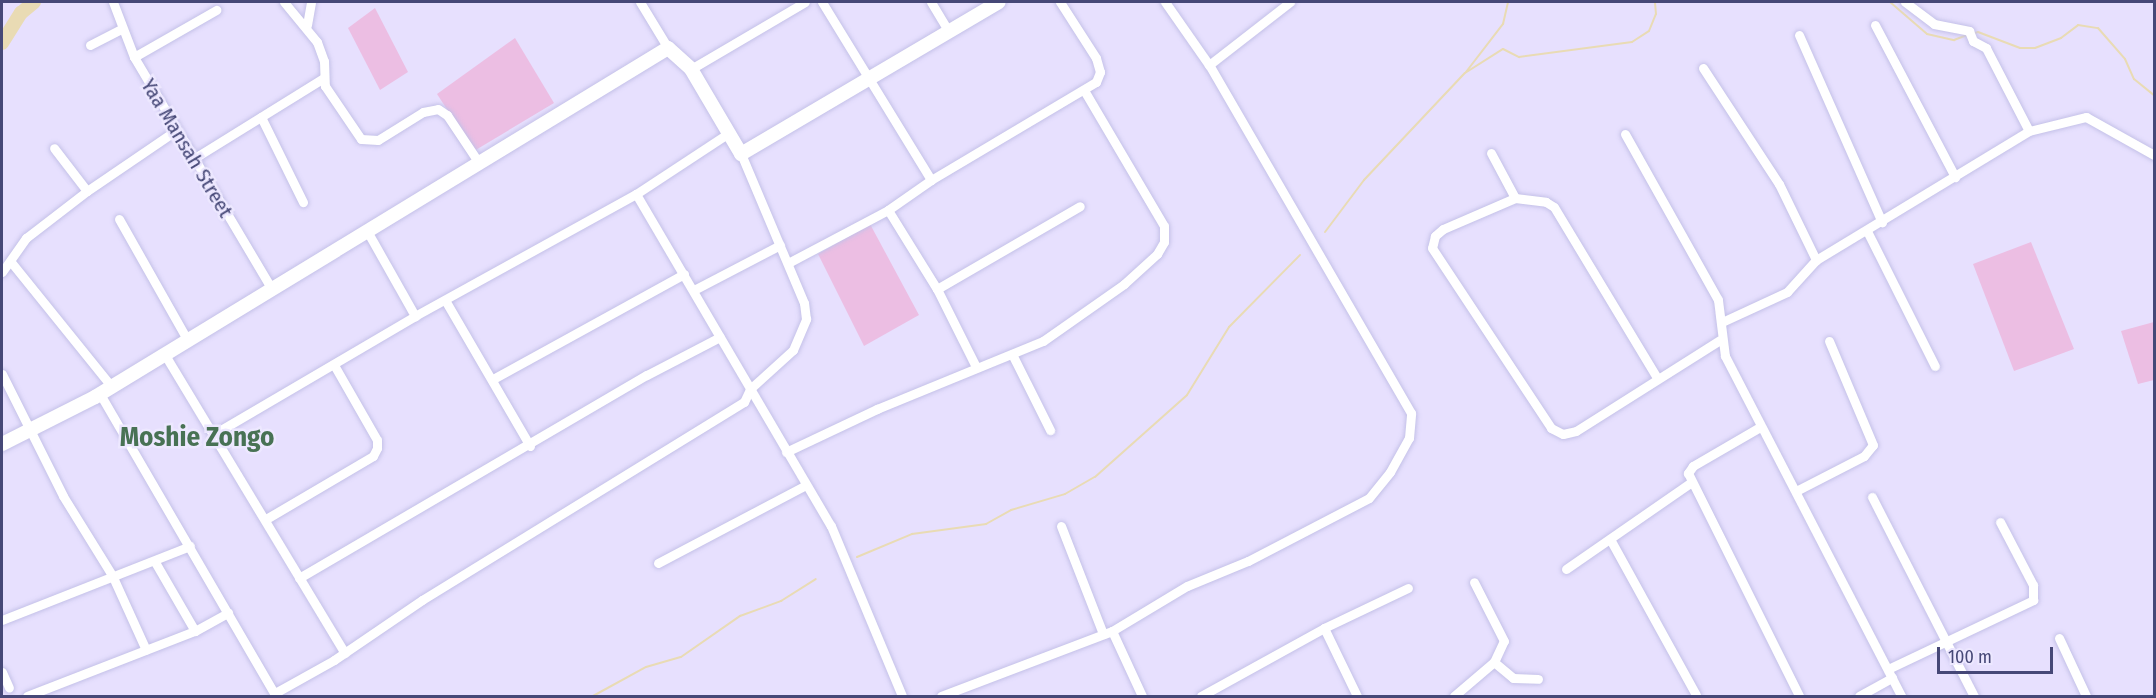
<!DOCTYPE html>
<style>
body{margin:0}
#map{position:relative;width:2156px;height:698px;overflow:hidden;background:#e7e0fe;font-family:"Fira Sans Condensed",sans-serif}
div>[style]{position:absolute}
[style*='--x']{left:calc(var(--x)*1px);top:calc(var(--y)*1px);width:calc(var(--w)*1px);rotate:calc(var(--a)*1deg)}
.green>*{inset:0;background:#ecbee3}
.stream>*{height:2px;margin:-1px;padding:0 1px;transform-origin:1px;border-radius:1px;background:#e9dbb4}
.river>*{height:14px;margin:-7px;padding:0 7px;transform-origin:7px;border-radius:7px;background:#e9dbb4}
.roads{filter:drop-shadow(0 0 2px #c4c1e8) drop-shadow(0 0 2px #c4c1e8)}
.street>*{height:9px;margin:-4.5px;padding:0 4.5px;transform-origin:4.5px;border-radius:4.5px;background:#fff}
.secondary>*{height:14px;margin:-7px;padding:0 7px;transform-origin:7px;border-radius:7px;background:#fff}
span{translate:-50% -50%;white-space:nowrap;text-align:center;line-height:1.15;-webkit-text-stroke:5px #ede8ff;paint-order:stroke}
.street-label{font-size:21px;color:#464877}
.district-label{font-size:27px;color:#487254;font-weight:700}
.frame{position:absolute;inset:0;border:3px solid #464877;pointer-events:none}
.scale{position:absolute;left:1937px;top:647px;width:116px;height:27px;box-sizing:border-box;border:3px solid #464877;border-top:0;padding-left:8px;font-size:18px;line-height:21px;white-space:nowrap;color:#464877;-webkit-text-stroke:4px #ede8ff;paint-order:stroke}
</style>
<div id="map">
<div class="green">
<i style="clip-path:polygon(375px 8px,408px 72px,380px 90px,348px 28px)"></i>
<i style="clip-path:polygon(515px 38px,554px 103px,474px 151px,437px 94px)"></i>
<i style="clip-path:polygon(870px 224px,919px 315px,864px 346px,818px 254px)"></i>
<i style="clip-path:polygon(2031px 242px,2074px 349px,2014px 371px,1973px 264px)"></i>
<i style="clip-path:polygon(2154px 322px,2154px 380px,2138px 384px,2121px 331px)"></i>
</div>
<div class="stream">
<i style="--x:1890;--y:2;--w:49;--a:40.9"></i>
<i style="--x:1927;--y:34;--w:28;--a:13"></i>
<i style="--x:1954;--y:40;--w:14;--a:-21"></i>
<i style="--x:1972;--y:34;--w:6;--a:-18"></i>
<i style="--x:1978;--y:32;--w:45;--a:20.9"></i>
<i style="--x:2020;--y:48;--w:15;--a:0"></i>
<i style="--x:2035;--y:48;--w:28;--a:-21"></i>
<i style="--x:2061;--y:38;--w:21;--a:-37"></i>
<i style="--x:2078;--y:25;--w:20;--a:9"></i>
<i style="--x:2098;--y:28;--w:41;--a:48.9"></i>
<i style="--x:2125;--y:59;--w:22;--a:66"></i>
<i style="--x:2134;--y:79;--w:26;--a:39"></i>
<i style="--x:1466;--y:72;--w:61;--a:-52.4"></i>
<i style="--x:1503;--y:24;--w:23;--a:-77"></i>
<i style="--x:1325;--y:232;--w:65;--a:-53.1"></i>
<i style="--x:1364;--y:180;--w:147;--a:-46.7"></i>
<i style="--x:1465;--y:73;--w:45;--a:-32.3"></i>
<i style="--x:1503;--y:49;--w:18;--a:27"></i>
<i style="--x:1519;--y:57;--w:114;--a:-7.6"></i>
<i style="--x:1632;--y:42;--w:20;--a:-33"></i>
<i style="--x:1649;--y:31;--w:18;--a:-68"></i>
<i style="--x:1656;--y:14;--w:12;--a:-95"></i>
<i style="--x:857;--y:557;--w:60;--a:-22.7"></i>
<i style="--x:912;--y:534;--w:75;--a:-7.7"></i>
<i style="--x:986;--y:524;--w:29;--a:-29"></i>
<i style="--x:1011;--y:510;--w:56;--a:-16.5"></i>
<i style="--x:1065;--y:494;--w:34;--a:-30"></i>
<i style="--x:1095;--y:477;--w:123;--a:-41.7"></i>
<i style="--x:1187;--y:395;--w:80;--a:-58.3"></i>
<i style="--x:1229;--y:327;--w:101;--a:-45.4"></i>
<i style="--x:593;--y:696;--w:60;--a:-28.7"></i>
<i style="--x:646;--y:667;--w:36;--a:-16"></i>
<i style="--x:681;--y:657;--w:72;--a:-34.8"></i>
<i style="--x:740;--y:616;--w:44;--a:-20.1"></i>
<i style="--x:781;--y:601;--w:41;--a:-32.2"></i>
</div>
<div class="river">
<i style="--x:2;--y:43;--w:36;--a:-58"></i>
<i style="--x:21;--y:13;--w:17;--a:-40"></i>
</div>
<div class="roads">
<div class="street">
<i style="--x:113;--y:2;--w:59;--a:69.1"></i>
<i style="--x:134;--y:57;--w:270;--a:59.3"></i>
<i style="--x:284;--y:2;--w:52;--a:50.5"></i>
<i style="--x:317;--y:42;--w:20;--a:70"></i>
<i style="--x:324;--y:61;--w:25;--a:88"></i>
<i style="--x:325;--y:86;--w:64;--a:55.8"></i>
<i style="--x:361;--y:139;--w:17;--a:3"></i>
<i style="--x:378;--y:140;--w:53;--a:-31.9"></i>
<i style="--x:423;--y:112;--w:15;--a:-11"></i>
<i style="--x:438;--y:109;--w:11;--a:34"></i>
<i style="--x:447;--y:115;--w:58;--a:56.3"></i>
<i style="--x:640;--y:2;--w:54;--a:58.7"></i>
<i style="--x:822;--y:2;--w:209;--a:58.5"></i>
<i style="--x:931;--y:2;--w:35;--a:59"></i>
<i style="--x:1905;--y:2;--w:36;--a:37"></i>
<i style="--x:1934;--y:24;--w:36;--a:11"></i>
<i style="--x:1969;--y:31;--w:11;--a:68"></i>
<i style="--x:1973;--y:41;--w:15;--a:28"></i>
<i style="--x:1986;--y:48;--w:93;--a:62.6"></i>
<i style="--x:307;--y:25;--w:23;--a:-80"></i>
<i style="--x:1875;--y:25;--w:172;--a:62.2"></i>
<i style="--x:1799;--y:35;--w:205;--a:66.1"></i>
<i style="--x:90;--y:45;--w:35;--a:-27"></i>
<i style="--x:134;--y:57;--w:95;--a:-29.8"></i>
<i style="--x:1209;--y:65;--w:103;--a:-37.9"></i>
<i style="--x:1703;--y:68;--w:139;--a:56.8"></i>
<i style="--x:1779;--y:184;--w:85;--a:64"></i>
<i style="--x:691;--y:69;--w:132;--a:-30.4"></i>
<i style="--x:261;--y:117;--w:95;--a:63.7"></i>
<i style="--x:1625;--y:134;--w:190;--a:60.7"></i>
<i style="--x:1718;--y:300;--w:56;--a:82.9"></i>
<i style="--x:1725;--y:356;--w:383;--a:62.6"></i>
<i style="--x:1491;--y:153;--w:51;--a:61.9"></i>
<i style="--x:1515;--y:198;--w:31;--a:7"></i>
<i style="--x:1546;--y:202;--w:9;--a:32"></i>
<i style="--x:1554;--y:207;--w:200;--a:58.9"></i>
<i style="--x:193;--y:159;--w:152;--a:-31.8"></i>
<i style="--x:87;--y:191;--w:107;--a:-34.3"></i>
<i style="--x:636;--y:194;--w:385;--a:59.6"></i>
<i style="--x:831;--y:526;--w:184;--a:67.3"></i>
<i style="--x:1515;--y:198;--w:78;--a:156.7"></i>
<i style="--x:1443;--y:229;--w:11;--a:139"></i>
<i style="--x:1435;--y:236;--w:12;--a:104"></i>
<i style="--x:1432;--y:248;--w:216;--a:56.5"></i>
<i style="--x:1551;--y:428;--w:13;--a:27"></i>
<i style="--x:1563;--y:434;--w:13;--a:-13"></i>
<i style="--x:1576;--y:431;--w:170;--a:-32.3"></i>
<i style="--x:888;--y:210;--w:93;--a:58.2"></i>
<i style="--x:937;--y:289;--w:87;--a:63.4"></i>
<i style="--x:119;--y:219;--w:140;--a:60.5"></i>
<i style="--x:367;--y:231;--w:98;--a:60.5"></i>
<i style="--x:1867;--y:231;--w:151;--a:63.3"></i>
<i style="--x:11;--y:262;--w:161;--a:51.1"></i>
<i style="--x:788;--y:263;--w:113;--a:-27.9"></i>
<i style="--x:888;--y:210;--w:52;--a:-34.9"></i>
<i style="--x:931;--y:180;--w:192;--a:-30.7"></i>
<i style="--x:1096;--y:82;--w:11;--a:-68"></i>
<i style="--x:1100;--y:72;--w:15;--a:-106"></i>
<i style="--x:1096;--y:58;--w:67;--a:-122.7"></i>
<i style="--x:2;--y:272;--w:42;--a:-54.8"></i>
<i style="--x:26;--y:238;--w:77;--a:-37.6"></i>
<i style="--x:87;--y:191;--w:54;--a:-127.5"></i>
<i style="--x:937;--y:289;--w:165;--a:-30.1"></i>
<i style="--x:694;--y:290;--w:97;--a:-27.6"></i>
<i style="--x:445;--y:300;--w:169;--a:59.8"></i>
<i style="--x:1722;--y:322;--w:72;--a:-24.8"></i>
<i style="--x:1787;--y:292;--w:43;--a:-47.8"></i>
<i style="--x:1816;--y:260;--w:249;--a:-31.2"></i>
<i style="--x:2029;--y:131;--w:59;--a:-13.8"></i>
<i style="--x:2086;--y:117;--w:78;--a:29.2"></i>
<i style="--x:165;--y:355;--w:348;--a:58.9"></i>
<i style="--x:1013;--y:356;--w:83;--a:63.4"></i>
<i style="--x:2;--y:374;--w:136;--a:63.4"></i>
<i style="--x:63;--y:496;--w:93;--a:58.2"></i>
<i style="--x:112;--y:575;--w:82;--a:65.6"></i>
<i style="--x:493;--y:379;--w:218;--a:-28.8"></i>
<i style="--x:100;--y:394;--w:350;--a:59.8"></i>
<i style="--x:1760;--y:427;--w:78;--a:149.8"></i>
<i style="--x:1693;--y:466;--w:9;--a:126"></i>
<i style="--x:1688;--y:473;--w:249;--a:63.5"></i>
<i style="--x:214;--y:434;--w:233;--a:-30.4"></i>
<i style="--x:415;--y:316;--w:252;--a:-28.9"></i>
<i style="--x:636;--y:194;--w:111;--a:-33.3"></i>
<i style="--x:786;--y:452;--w:101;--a:-25.3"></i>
<i style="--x:877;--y:409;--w:179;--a:-22.3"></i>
<i style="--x:1043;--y:341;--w:99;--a:-35.1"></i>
<i style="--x:1124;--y:284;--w:45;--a:-42.3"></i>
<i style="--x:1157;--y:254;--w:14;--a:-60"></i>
<i style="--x:1164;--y:242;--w:16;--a:-90"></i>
<i style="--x:1164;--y:226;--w:158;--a:-120.5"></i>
<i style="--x:1796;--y:491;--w:76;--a:-27.2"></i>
<i style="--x:1864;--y:456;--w:14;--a:-51"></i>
<i style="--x:1873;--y:445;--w:113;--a:-112.9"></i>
<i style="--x:1872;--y:497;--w:224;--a:62.9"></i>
<i style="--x:266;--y:519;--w:124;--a:-30.5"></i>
<i style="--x:373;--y:456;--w:9;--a:-63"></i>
<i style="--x:377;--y:448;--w:8;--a:-90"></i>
<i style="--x:377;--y:440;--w:86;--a:-119.8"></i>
<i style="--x:1061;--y:526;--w:116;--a:68.7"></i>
<i style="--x:1610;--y:539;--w:178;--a:61.1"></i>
<i style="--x:155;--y:562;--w:80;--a:59.9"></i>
<i style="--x:658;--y:563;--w:167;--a:-27.8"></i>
<i style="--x:1566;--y:569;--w:151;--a:-34.7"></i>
<i style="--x:299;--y:578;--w:403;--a:-30.3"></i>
<i style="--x:647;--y:375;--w:82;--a:-27.5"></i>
<i style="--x:2;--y:620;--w:202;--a:-21.5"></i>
<i style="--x:1324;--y:628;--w:76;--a:64.1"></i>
<i style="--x:1112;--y:631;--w:72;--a:65.2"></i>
<i style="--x:2059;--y:638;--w:64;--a:65"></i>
<i style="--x:1494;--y:662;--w:25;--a:40"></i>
<i style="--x:1513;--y:678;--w:25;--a:2"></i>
<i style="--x:1888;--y:669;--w:161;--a:-25.4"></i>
<i style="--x:2033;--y:600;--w:15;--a:-90"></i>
<i style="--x:2033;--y:585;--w:71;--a:-117.6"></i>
<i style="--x:2;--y:672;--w:17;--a:66"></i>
<i style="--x:275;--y:693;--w:68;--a:-29.2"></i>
<i style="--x:334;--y:660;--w:107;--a:-34.3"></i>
<i style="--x:422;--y:600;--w:378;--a:-31.6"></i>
<i style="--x:744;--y:402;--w:14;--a:-65"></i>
<i style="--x:750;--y:389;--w:58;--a:-42.2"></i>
<i style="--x:793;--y:350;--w:34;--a:-67"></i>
<i style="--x:806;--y:319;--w:16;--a:-97"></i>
<i style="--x:804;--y:303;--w:162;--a:-112.9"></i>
<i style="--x:27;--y:696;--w:180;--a:-21.2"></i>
<i style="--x:195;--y:631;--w:38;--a:-29"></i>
<i style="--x:941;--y:696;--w:183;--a:-20.8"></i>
<i style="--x:1112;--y:631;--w:87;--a:-31"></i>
<i style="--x:1187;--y:586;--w:66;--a:-22.3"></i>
<i style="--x:1248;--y:561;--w:136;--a:-27.5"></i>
<i style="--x:1369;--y:498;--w:33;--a:-51"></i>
<i style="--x:1390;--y:472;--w:39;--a:-61"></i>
<i style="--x:1409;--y:438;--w:25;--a:-85"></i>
<i style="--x:1411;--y:413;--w:402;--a:-120.1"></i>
<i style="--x:1209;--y:65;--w:77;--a:-124.9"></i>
<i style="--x:1201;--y:696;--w:141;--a:-28.9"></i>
<i style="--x:1324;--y:628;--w:93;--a:-25.5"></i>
<i style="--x:1454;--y:696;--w:52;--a:-40.4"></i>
<i style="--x:1494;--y:662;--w:23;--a:-65"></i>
<i style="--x:1504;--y:641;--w:66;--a:-117"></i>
<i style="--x:1859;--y:696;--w:38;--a:-29"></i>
</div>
<div class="secondary">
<i style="--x:2;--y:444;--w:104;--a:-26.8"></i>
<i style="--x:95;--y:397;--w:671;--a:-31.34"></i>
<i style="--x:668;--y:48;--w:31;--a:42"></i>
<i style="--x:691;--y:69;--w:99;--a:59.5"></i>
<i style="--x:741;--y:154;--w:299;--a:-30.5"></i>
</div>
</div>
<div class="street-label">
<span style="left:187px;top:148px;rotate:59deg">Yaa Mansah Street</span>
</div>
<div class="district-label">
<span style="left:197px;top:438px">Moshie Zongo</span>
</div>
<div class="frame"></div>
<div class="scale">100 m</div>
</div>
